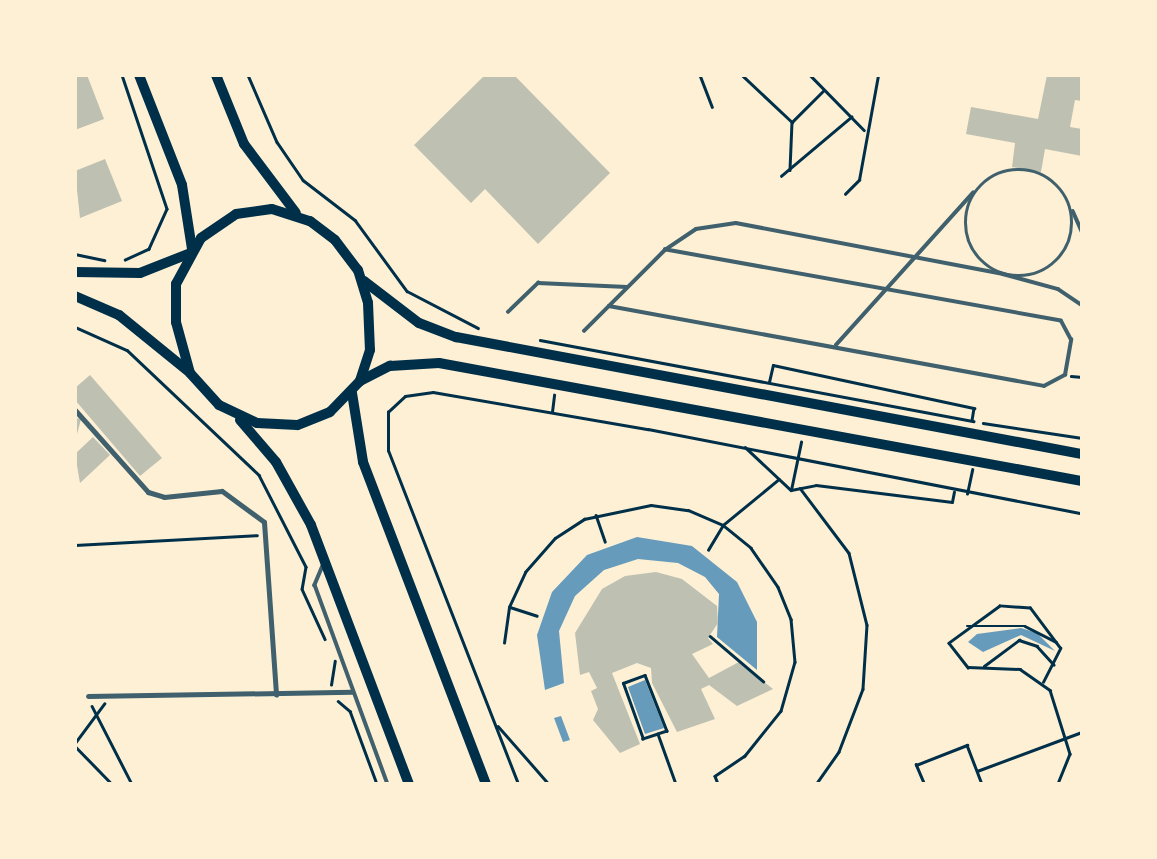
<!DOCTYPE html>
<style>
body{margin:0}
#map{position:relative;width:1157px;height:859px;overflow:hidden;background:#fdf0d5;font-family:"Exo 2",sans-serif}
div>[style]{position:absolute}
[style*='--x']{left:calc(var(--x)*1px);top:calc(var(--y)*1px);width:calc(var(--w)*1px);rotate:calc(var(--a)*1deg)}
.water>*{inset:0;background:#669bbc}
.building>*{inset:0;background:#bec0b2}
.path>*{height:2.5px;margin:-1.25px;padding:0 1.25px;transform-origin:1.25px;border-radius:1.25px;background:#003049}
.service>*{height:3.5px;margin:-1.75px;padding:0 1.75px;transform-origin:1.75px;border-radius:1.75px;background:#3f606c}
.service>.ring{margin:-1.75px;padding:0;box-sizing:content-box;background:none;border:3.5px solid #3f606c;border-radius:50%}
.pedestrian>*{height:5px;margin:-2.5px;padding:0 2.5px;transform-origin:2.5px;border-radius:2.5px;background:#3f606c}
.secondary>*{height:10px;margin:-5px;padding:0 5px;transform-origin:5px;border-radius:5px;background:#003049}
span{translate:-50% -50%;white-space:nowrap;text-align:center;line-height:1.15;-webkit-text-stroke:7px #fdf0d5;paint-order:stroke}
.frame{position:absolute;inset:0;border:77px solid #fdf0d5;pointer-events:none}
</style>
<div id="map">
<div class="water">
<i style="clip-path:polygon(637px 537px,692px 546px,737px 582px,757px 622px,757px 670px,717px 637px,719px 594px,705px 577px,678px 563px,638px 559px,604px 570px,575px 596px,559px 631px,564px 683px,545px 690px,537px 635px,552px 592px,587px 555px)"></i>
<i style="clip-path:polygon(1021px 628px,1037px 633px,1055px 651px,1021px 635px,983px 652px,968px 642px,977px 634px)"></i>
<i style="clip-path:polygon(645px 680px,664px 728px,645px 734px,628px 687px)"></i>
<i style="clip-path:polygon(561px 716px,570px 740px,563px 742px,554px 718px)"></i>
</div>
<div class="building">
<i style="clip-path:polygon(75px 75px,87px 75px,104px 119px,75px 130px)"></i>
<i style="clip-path:polygon(485px 75px,514px 75px,610px 173px,538px 244px,485px 189px,471px 203px,414px 145px)"></i>
<i style="clip-path:polygon(1047px 75px,1082px 75px,1082px 101px,1075px 100px,1070px 127px,1082px 129px,1082px 156px,1045px 149px,1041px 172px,1012px 167px,1015px 143px,966px 134px,971px 107px,1038px 119px)"></i>
<i style="clip-path:polygon(105px 159px,122px 201px,80px 218px,75px 171px)"></i>
<i style="clip-path:polygon(90px 375px,162px 458px,140px 476px,75px 400px,75px 388px)"></i>
<i style="clip-path:polygon(75px 418px,81px 419px,76px 438px,75px 438px)"></i>
<i style="clip-path:polygon(93px 437px,110px 455px,80px 483px,75px 454px)"></i>
<i style="clip-path:polygon(656px 572px,682px 579px,717px 606px,718px 623px,708px 638px,713px 644px,692px 654px,709px 678px,739px 662px,773px 689px,737px 706px,709px 685px,701px 689px,715px 719px,677px 732px,652px 683px,651px 668px,637px 663px,612px 673px,640px 744px,620px 753px,593px 720px,598px 709px,591px 691px,597px 688px,589px 672px,580px 675px,575px 633px,602px 589px,625px 576px)"></i>
</div>
<div class="path">
<i style="--x:122;--y:75;--w:141;--a:71.4"></i>
<i style="--x:167;--y:209;--w:44;--a:114.2"></i>
<i style="--x:149;--y:249;--w:26;--a:155"></i>
<i style="--x:248;--y:75;--w:73;--a:66.6"></i>
<i style="--x:277;--y:142;--w:46;--a:55.6"></i>
<i style="--x:303;--y:180;--w:66;--a:37.6"></i>
<i style="--x:355;--y:220;--w:88;--a:53.8"></i>
<i style="--x:407;--y:291;--w:80;--a:27.5"></i>
<i style="--x:700;--y:75;--w:34;--a:69"></i>
<i style="--x:742;--y:75;--w:69;--a:43.2"></i>
<i style="--x:792;--y:122;--w:48;--a:92.4"></i>
<i style="--x:810;--y:75;--w:77;--a:45.5"></i>
<i style="--x:792;--y:122;--w:45;--a:-45"></i>
<i style="--x:781;--y:176;--w:92;--a:-40.1"></i>
<i style="--x:845;--y:194;--w:20;--a:-45"></i>
<i style="--x:859;--y:180;--w:107;--a:-79.7"></i>
<i style="--x:75;--y:254;--w:30;--a:12"></i>
<i style="--x:75;--y:327;--w:57;--a:23.9"></i>
<i style="--x:127;--y:350;--w:182;--a:43.4"></i>
<i style="--x:259;--y:475;--w:103;--a:62.9"></i>
<i style="--x:306;--y:567;--w:22;--a:100"></i>
<i style="--x:302;--y:589;--w:55;--a:65.3"></i>
<i style="--x:540;--y:340;--w:441;--a:10.6"></i>
<i style="--x:1071;--y:376;--w:11;--a:5"></i>
<i style="--x:769;--y:382;--w:17;--a:-77"></i>
<i style="--x:773;--y:365;--w:206;--a:12.1"></i>
<i style="--x:974;--y:408;--w:12;--a:99"></i>
<i style="--x:552;--y:412;--w:17;--a:-83"></i>
<i style="--x:983;--y:423;--w:100;--a:8.6"></i>
<i style="--x:745;--y:447;--w:63;--a:43.1"></i>
<i style="--x:800;--y:488;--w:81;--a:53"></i>
<i style="--x:849;--y:553;--w:74;--a:76"></i>
<i style="--x:867;--y:625;--w:64;--a:93.6"></i>
<i style="--x:863;--y:689;--w:67;--a:110.9"></i>
<i style="--x:839;--y:752;--w:39;--a:125"></i>
<i style="--x:791;--y:490;--w:25;--a:-11"></i>
<i style="--x:816;--y:485;--w:137;--a:7.1"></i>
<i style="--x:952;--y:502;--w:10;--a:-79"></i>
<i style="--x:791;--y:490;--w:49;--a:-78.2"></i>
<i style="--x:967;--y:494;--w:25;--a:-78"></i>
<i style="--x:596;--y:515;--w:28;--a:71"></i>
<i style="--x:75;--y:545;--w:182;--a:-3.1"></i>
<i style="--x:708;--y:550;--w:29;--a:-59"></i>
<i style="--x:723;--y:525;--w:72;--a:-39.4"></i>
<i style="--x:510;--y:607;--w:28;--a:18"></i>
<i style="--x:967;--y:626;--w:58;--a:0"></i>
<i style="--x:1025;--y:626;--w:35;--a:27"></i>
<i style="--x:710;--y:636;--w:70;--a:40.3"></i>
<i style="--x:504;--y:643;--w:36;--a:-82"></i>
<i style="--x:509;--y:607;--w:38;--a:-65"></i>
<i style="--x:525;--y:572;--w:45;--a:-48.6"></i>
<i style="--x:555;--y:538;--w:35;--a:-33"></i>
<i style="--x:584;--y:519;--w:68;--a:-11.8"></i>
<i style="--x:651;--y:505;--w:37;--a:8"></i>
<i style="--x:688;--y:510;--w:38;--a:23"></i>
<i style="--x:723;--y:525;--w:36;--a:39"></i>
<i style="--x:751;--y:548;--w:47;--a:55.3"></i>
<i style="--x:778;--y:587;--w:35;--a:68"></i>
<i style="--x:791;--y:619;--w:43;--a:84.7"></i>
<i style="--x:795;--y:662;--w:51;--a:105.9"></i>
<i style="--x:781;--y:711;--w:58;--a:128.7"></i>
<i style="--x:745;--y:756;--w:36;--a:146"></i>
<i style="--x:715;--y:776;--w:9;--a:69"></i>
<i style="--x:984;--y:666;--w:44;--a:-36.6"></i>
<i style="--x:1019;--y:640;--w:19;--a:18"></i>
<i style="--x:1037;--y:646;--w:25;--a:48"></i>
<i style="--x:1043;--y:682;--w:38;--a:-63"></i>
<i style="--x:1060;--y:648;--w:50;--a:-126.9"></i>
<i style="--x:1030;--y:608;--w:30;--a:-176"></i>
<i style="--x:1000;--y:606;--w:63;--a:144"></i>
<i style="--x:949;--y:643;--w:31;--a:52"></i>
<i style="--x:968;--y:667;--w:52;--a:2.2"></i>
<i style="--x:1020;--y:669;--w:37;--a:35"></i>
<i style="--x:1050;--y:690;--w:67;--a:72.6"></i>
<i style="--x:1070;--y:754;--w:32;--a:112"></i>
<i style="--x:331;--y:685;--w:24;--a:-81"></i>
<i style="--x:338;--y:701;--w:16;--a:40"></i>
<i style="--x:350;--y:711;--w:78;--a:69.7"></i>
<i style="--x:92;--y:706;--w:88;--a:62.9"></i>
<i style="--x:498;--y:726;--w:77;--a:48.7"></i>
<i style="--x:658;--y:734;--w:16;--a:162"></i>
<i style="--x:643;--y:739;--w:59;--a:-109.7"></i>
<i style="--x:623;--y:683;--w:23;--a:-20"></i>
<i style="--x:645;--y:675;--w:60;--a:68.6"></i>
<i style="--x:667;--y:731;--w:9;--a:162"></i>
<i style="--x:658;--y:734;--w:53;--a:70.2"></i>
<i style="--x:75;--y:743;--w:49;--a:-53.4"></i>
<i style="--x:75;--y:746;--w:53;--a:45.8"></i>
<i style="--x:977;--y:771;--w:112;--a:-20.4"></i>
<i style="--x:518;--y:784;--w:357;--a:-111.3"></i>
<i style="--x:388;--y:451;--w:39;--a:-90"></i>
<i style="--x:388;--y:412;--w:23;--a:-43"></i>
<i style="--x:405;--y:396;--w:28;--a:-8"></i>
<i style="--x:433;--y:392;--w:218;--a:9.8"></i>
<i style="--x:648;--y:429;--w:442;--a:11"></i>
<i style="--x:924;--y:784;--w:21;--a:-113"></i>
<i style="--x:916;--y:765;--w:55;--a:-21.4"></i>
<i style="--x:967;--y:745;--w:42;--a:69"></i>
</div>
<div class="service">
<i class="ring" style="left:966px;top:170px;width:102.5px;height:102.5px"></i>
<i style="--x:1073;--y:211;--w:22;--a:66"></i>
<i style="--x:609;--y:306;--w:442;--a:10.4"></i>
<i style="--x:1044;--y:386;--w:24;--a:-28"></i>
<i style="--x:1065;--y:375;--w:36;--a:-80"></i>
<i style="--x:1071;--y:340;--w:21;--a:-118"></i>
<i style="--x:1061;--y:321;--w:402;--a:-169.8"></i>
<i style="--x:508;--y:312;--w:42;--a:-44"></i>
<i style="--x:538;--y:283;--w:89;--a:2.6"></i>
<i style="--x:584;--y:331;--w:115;--a:-45"></i>
<i style="--x:665;--y:250;--w:37;--a:-34"></i>
<i style="--x:696;--y:229;--w:40;--a:-8.5"></i>
<i style="--x:736;--y:223;--w:272;--a:10.8"></i>
<i style="--x:1003;--y:274;--w:57;--a:15.3"></i>
<i style="--x:1058;--y:289;--w:29;--a:34"></i>
<i style="--x:836;--y:345;--w:205;--a:-48"></i>
<i style="--x:323;--y:566;--w:21;--a:113"></i>
<i style="--x:315;--y:585;--w:212;--a:69.9"></i>
</div>
<div class="pedestrian">
<i style="--x:75;--y:410;--w:110;--a:48.3"></i>
<i style="--x:148;--y:492;--w:17;--a:17"></i>
<i style="--x:164;--y:497;--w:58;--a:-5.9"></i>
<i style="--x:222;--y:491;--w:52;--a:36.4"></i>
<i style="--x:264;--y:522;--w:173;--a:86"></i>
<i style="--x:88;--y:696;--w:264;--a:-0.9"></i>
</div>
<div class="secondary">
<i style="--x:139;--y:75;--w:118;--a:68.6"></i>
<i style="--x:182;--y:185;--w:65;--a:81.1"></i>
<i style="--x:216;--y:75;--w:74;--a:67.9"></i>
<i style="--x:244;--y:144;--w:86;--a:53"></i>
<i style="--x:272;--y:209;--w:40;--a:18"></i>
<i style="--x:310;--y:221;--w:31;--a:37"></i>
<i style="--x:335;--y:240;--w:38;--a:53"></i>
<i style="--x:358;--y:270;--w:34;--a:73"></i>
<i style="--x:368;--y:303;--w:47;--a:87.6"></i>
<i style="--x:370;--y:350;--w:33;--a:108"></i>
<i style="--x:360;--y:381;--w:43;--a:134.1"></i>
<i style="--x:330;--y:412;--w:35;--a:158"></i>
<i style="--x:297;--y:425;--w:40;--a:-177.1"></i>
<i style="--x:257;--y:423;--w:42;--a:-154.7"></i>
<i style="--x:219;--y:405;--w:43;--a:-132.2"></i>
<i style="--x:190;--y:373;--w:53;--a:-105.4"></i>
<i style="--x:176;--y:322;--w:38;--a:-90"></i>
<i style="--x:176;--y:284;--w:52;--a:-61.5"></i>
<i style="--x:201;--y:238;--w:42;--a:-34.4"></i>
<i style="--x:236;--y:214;--w:36;--a:-8"></i>
<i style="--x:75;--y:272;--w:65;--a:0.9"></i>
<i style="--x:140;--y:273;--w:52;--a:-21.6"></i>
<i style="--x:364;--y:281;--w:69;--a:37.4"></i>
<i style="--x:419;--y:323;--w:40;--a:21"></i>
<i style="--x:456;--y:337;--w:637;--a:10.59"></i>
<i style="--x:75;--y:296;--w:48;--a:23.4"></i>
<i style="--x:119;--y:315;--w:89;--a:39.1"></i>
<i style="--x:360;--y:381;--w:34;--a:-27"></i>
<i style="--x:390;--y:366;--w:49;--a:-3.5"></i>
<i style="--x:439;--y:363;--w:654;--a:10.4"></i>
<i style="--x:352;--y:393;--w:70;--a:80.9"></i>
<i style="--x:363;--y:462;--w:345;--a:69.1"></i>
<i style="--x:240;--y:420;--w:55;--a:49.4"></i>
<i style="--x:276;--y:462;--w:72;--a:60.9"></i>
<i style="--x:311;--y:525;--w:277;--a:69.3"></i>
</div>
<div class="frame"></div>
</div>
